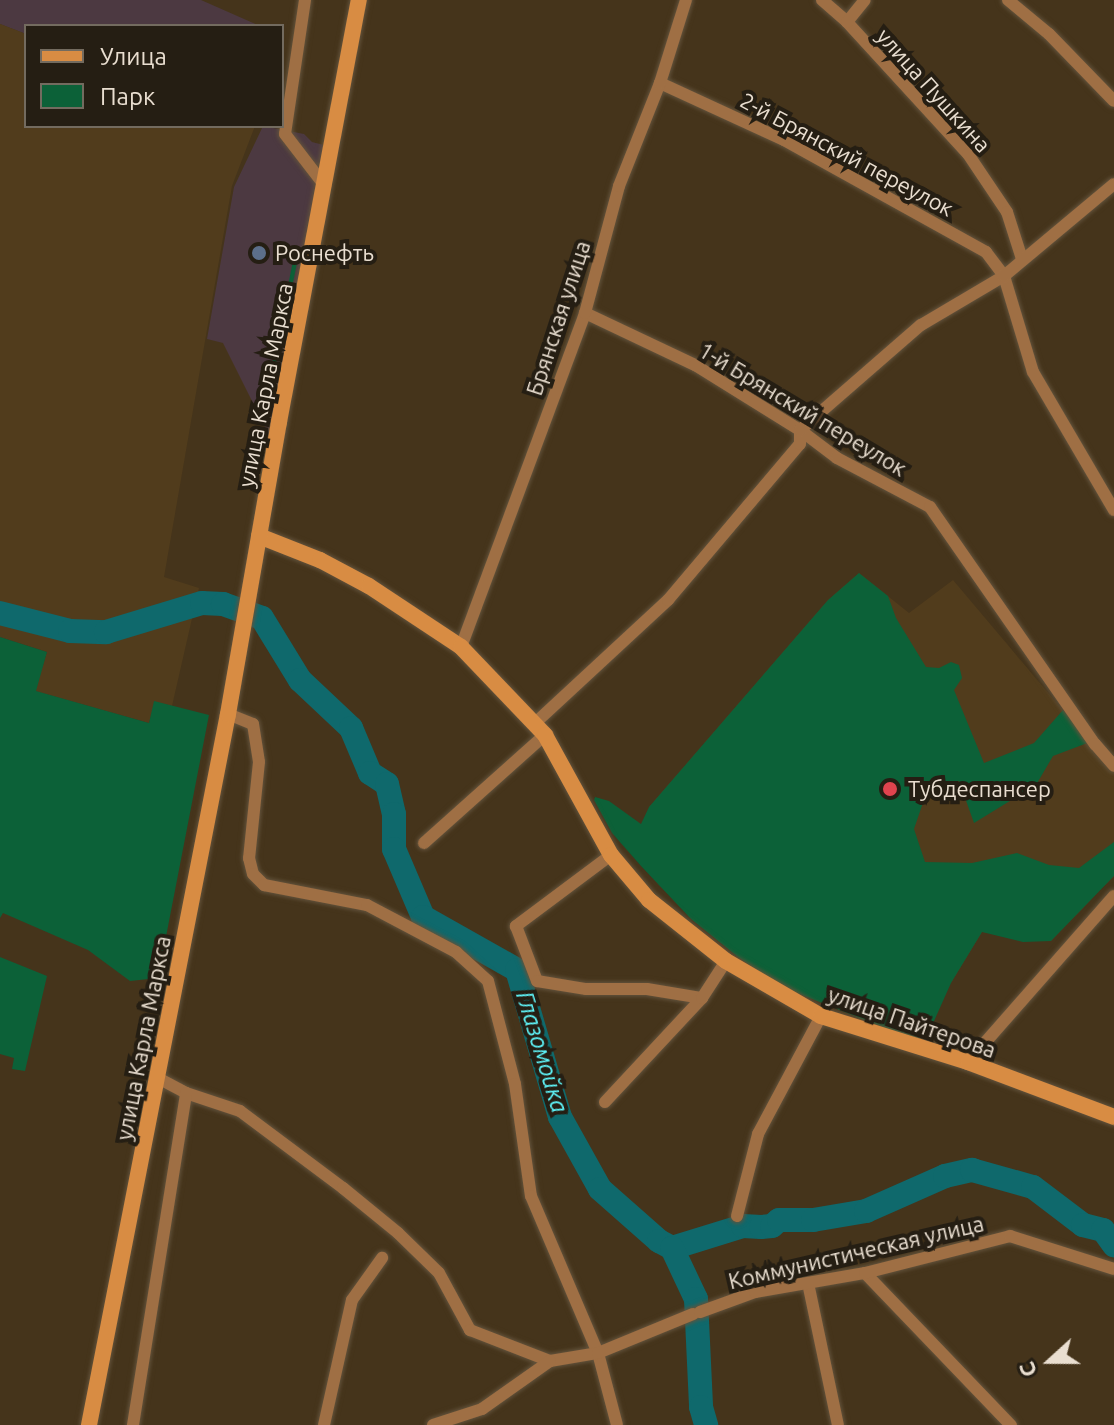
<!DOCTYPE html>
<meta charset="utf-8">
<style>
body{margin:0}
#map{position:relative;width:1114px;height:1425px;overflow:hidden;background:#45341b;font-family:Ubuntu,sans-serif}
div>[style]{position:absolute}
[style*='--x']{left:calc(var(--x)*1px);top:calc(var(--y)*1px);width:calc(var(--w)*1px);rotate:calc(var(--a)*1deg)}
.commercial>*{inset:0;background:#4c3941}
.built>*{inset:0;background:#513c1c}
.green>*{inset:0;background:#0c6138}
.river>*{height:24px;margin:-12px;padding:0 12px;transform-origin:12px;border-radius:12px;background:#0f696c}
.roads{filter:drop-shadow(0 0 2px #63533c) drop-shadow(0 0 2px #63533c)}
.minor>*{height:12px;margin:-6px;padding:0 6px;transform-origin:6px;border-radius:6px;background:#9f6f44}
.secondary>*{height:16px;margin:-8px;padding:0 8px;transform-origin:8px;border-radius:8px;background:#d88c43}
.dots>*{width:22px;height:22px;translate:-50% -50%;box-sizing:border-box;border:4px solid #251e13;border-radius:50%}
span{translate:-50% -50%;white-space:nowrap;text-align:center;line-height:1.15;-webkit-text-stroke:8px #251e13;paint-order:stroke}
.street-label{font-size:22px;color:#e9ded0}
.poi-label{font-size:22px;color:#e9ded0}
.left{translate:0 -50%;text-align:left}
.water-label{font-size:24px;color:#5ff6fb;font-style:italic}
.legend{position:absolute;left:24px;top:24px;width:260px;height:104px;box-sizing:border-box;background:#251e13;border:2px solid #736b5f;margin:0;padding:10px 14px;list-style:none;font-size:24px;color:#e9ded0}
.legend li{display:flex;align-items:center;gap:16px;height:40px}
.legend b{width:40px;border:2px solid #736b5f}
.north{position:absolute;left:1010px;top:1321px;width:80px;height:80px;-webkit-text-stroke:6px #251e13;paint-order:stroke;rotate:249deg;font-size:22px;font-weight:700;line-height:32px;text-align:center;color:#e9ded0}
.north::after{content:'';display:block;margin:auto;width:28px;height:36px;background:#e9ded0;clip-path:polygon(50% 0,100% 100%,50% 72%,0 100%)}
</style>
<div id="map">
<div class="commercial">
<i style="clip-path:polygon(0 0,201px 0,260px 26px,26px 26px,26px 34px,0 24px)"></i>
<i style="clip-path:polygon(263px 126px,304px 134px,312px 142px,332px 147px,275px 447px,223px 343px,207px 339px,234px 187px)"></i>
</div>
<div class="built">
<i style="clip-path:polygon(0 24px,26px 34px,26px 126px,255px 126px,232px 186px,164px 577px,199px 588px,172px 706px,155px 702px,149px 723px,35px 691px,47px 652px,0 637px)"></i>
<i style="clip-path:polygon(859px 573px,909px 613px,953px 580px,1114px 771px,1114px 876px,1051px 941px,982px 932px,951px 983px,649px 807px,828px 600px)"></i>
</div>
<div class="green">
<i style="clip-path:polygon(296px 246px,300px 249px,274px 374px,271px 370px)"></i>
<i style="clip-path:polygon(859px 573px,888px 596px,896px 618px,926px 667px,939px 668px,951px 662px,959px 665px,962px 678px,954px 690px,984px 763px,1034px 743px,1063px 710px,1090px 742px,1053px 756px,1036px 785px,974px 823px,959px 781px,928px 788px,914px 829px,925px 862px,972px 863px,1017px 853px,1049px 865px,1079px 868px,1114px 842px,1114px 876px,1051px 941px,1023px 942px,982px 932px,951px 983px,926px 1039px,902px 1035px,782px 987px,738px 957px,691px 919px,641px 866px,612px 833px,594px 800px,595px 797px,609px 801px,641px 824px,649px 807px,828px 600px)"></i>
<i style="clip-path:polygon(0 637px,47px 652px,36px 691px,149px 723px,154px 701px,209px 715px,158px 978px,130px 981px,88px 950px,3px 913px,0 918px)"></i>
<i style="clip-path:polygon(0 957px,47px 976px,25px 1071px,12px 1069px,14px 1058px,0 1054px)"></i>
</div>
<div class="river">
<i style="--x:0;--y:613;--w:72;--a:14.4"></i>
<i style="--x:70;--y:631;--w:36;--a:2"></i>
<i style="--x:106;--y:632;--w:100;--a:-16.8"></i>
<i style="--x:202;--y:603;--w:21;--a:3"></i>
<i style="--x:223;--y:604;--w:41;--a:19.7"></i>
<i style="--x:262;--y:618;--w:73;--a:58.5"></i>
<i style="--x:300;--y:680;--w:70;--a:43.3"></i>
<i style="--x:351;--y:728;--w:49;--a:67.1"></i>
<i style="--x:370;--y:773;--w:20;--a:33"></i>
<i style="--x:387;--y:784;--w:31;--a:77"></i>
<i style="--x:394;--y:814;--w:35;--a:90"></i>
<i style="--x:394;--y:849;--w:74;--a:66.9"></i>
<i style="--x:423;--y:917;--w:108;--a:29.4"></i>
<i style="--x:517;--y:970;--w:153;--a:73.7"></i>
<i style="--x:560;--y:1117;--w:82;--a:60.9"></i>
<i style="--x:600;--y:1189;--w:79;--a:41.4"></i>
<i style="--x:659;--y:1241;--w:15;--a:28"></i>
<i style="--x:672;--y:1248;--w:74;--a:-17.2"></i>
<i style="--x:743;--y:1226;--w:18;--a:3"></i>
<i style="--x:761;--y:1227;--w:11;--a:-5"></i>
<i style="--x:772;--y:1226;--w:9;--a:-41"></i>
<i style="--x:779;--y:1220;--w:34;--a:0"></i>
<i style="--x:813;--y:1220;--w:54;--a:-9.6"></i>
<i style="--x:866;--y:1211;--w:86;--a:-23.9"></i>
<i style="--x:945;--y:1176;--w:28;--a:-13"></i>
<i style="--x:972;--y:1170;--w:63;--a:15.6"></i>
<i style="--x:1033;--y:1187;--w:63;--a:37.2"></i>
<i style="--x:1083;--y:1225;--w:21;--a:14"></i>
<i style="--x:1103;--y:1230;--w:19;--a:54"></i>
<i style="--x:672;--y:1248;--w:56;--a:64.8"></i>
<i style="--x:696;--y:1299;--w:108;--a:87.3"></i>
<i style="--x:701;--y:1407;--w:19;--a:74"></i>
</div>
<div class="roads">
<div class="minor">
<i style="--x:305;--y:0;--w:135;--a:98.5"></i>
<i style="--x:285;--y:134;--w:66;--a:52.4"></i>
<i style="--x:822;--y:0;--w:33;--a:41"></i>
<i style="--x:847;--y:22;--w:179;--a:47.5"></i>
<i style="--x:968;--y:154;--w:70;--a:56.1"></i>
<i style="--x:1007;--y:212;--w:49;--a:72.3"></i>
<i style="--x:1008;--y:0;--w:53;--a:39.7"></i>
<i style="--x:1049;--y:34;--w:93;--a:45.9"></i>
<i style="--x:847;--y:22;--w:28;--a:-51"></i>
<i style="--x:660;--y:83;--w:136;--a:24.7"></i>
<i style="--x:784;--y:140;--w:231;--a:29"></i>
<i style="--x:986;--y:252;--w:30;--a:53"></i>
<i style="--x:1004;--y:276;--w:100;--a:73.2"></i>
<i style="--x:1033;--y:372;--w:160;--a:59.6"></i>
<i style="--x:585;--y:313;--w:122;--a:25.3"></i>
<i style="--x:695;--y:365;--w:123;--a:31.8"></i>
<i style="--x:800;--y:430;--w:46;--a:37.1"></i>
<i style="--x:837;--y:458;--w:105;--a:27.8"></i>
<i style="--x:930;--y:507;--w:289;--a:55.2"></i>
<i style="--x:1095;--y:744;--w:29;--a:49"></i>
<i style="--x:461;--y:647;--w:356;--a:-69.6"></i>
<i style="--x:585;--y:313;--w:131;--a:-75"></i>
<i style="--x:619;--y:186;--w:111;--a:-68.3"></i>
<i style="--x:660;--y:83;--w:87;--a:-72.6"></i>
<i style="--x:228;--y:714;--w:27;--a:22"></i>
<i style="--x:253;--y:724;--w:38;--a:81"></i>
<i style="--x:259;--y:762;--w:97;--a:95.9"></i>
<i style="--x:249;--y:858;--w:16;--a:76"></i>
<i style="--x:253;--y:874;--w:16;--a:45"></i>
<i style="--x:264;--y:885;--w:105;--a:11"></i>
<i style="--x:367;--y:905;--w:101;--a:27.8"></i>
<i style="--x:456;--y:952;--w:43;--a:42.2"></i>
<i style="--x:488;--y:981;--w:106;--a:75.3"></i>
<i style="--x:515;--y:1084;--w:113;--a:81.9"></i>
<i style="--x:531;--y:1196;--w:171;--a:66.9"></i>
<i style="--x:598;--y:1353;--w:74;--a:75.2"></i>
<i style="--x:534;--y:724;--w:183;--a:-42.8"></i>
<i style="--x:668;--y:600;--w:204;--a:-49.8"></i>
<i style="--x:800;--y:444;--w:14;--a:-90"></i>
<i style="--x:800;--y:430;--w:160;--a:-41"></i>
<i style="--x:921;--y:325;--w:96;--a:-30.6"></i>
<i style="--x:1004;--y:276;--w:143;--a:-39.9"></i>
<i style="--x:424;--y:843;--w:162;--a:-41.8"></i>
<i style="--x:611;--y:855;--w:119;--a:143.2"></i>
<i style="--x:516;--y:926;--w:59;--a:69.1"></i>
<i style="--x:537;--y:981;--w:50;--a:9.3"></i>
<i style="--x:586;--y:989;--w:61;--a:0"></i>
<i style="--x:647;--y:989;--w:56;--a:9.3"></i>
<i style="--x:968;--y:1062;--w:221;--a:-48.7"></i>
<i style="--x:158;--y:1078;--w:32;--a:28"></i>
<i style="--x:186;--y:1093;--w:57;--a:18.4"></i>
<i style="--x:240;--y:1111;--w:129;--a:36.8"></i>
<i style="--x:343;--y:1188;--w:71;--a:39.3"></i>
<i style="--x:398;--y:1233;--w:57;--a:44.3"></i>
<i style="--x:439;--y:1273;--w:65;--a:61.5"></i>
<i style="--x:470;--y:1330;--w:86;--a:21.2"></i>
<i style="--x:550;--y:1361;--w:49;--a:-9.5"></i>
<i style="--x:598;--y:1353;--w:103;--a:-22.3"></i>
<i style="--x:605;--y:1102;--w:142;--a:-47"></i>
<i style="--x:702;--y:998;--w:44;--a:-57"></i>
<i style="--x:737;--y:1216;--w:85;--a:-75.6"></i>
<i style="--x:758;--y:1134;--w:134;--a:-61.9"></i>
<i style="--x:865;--y:1273;--w:211;--a:46.2"></i>
<i style="--x:808;--y:1283;--w:145;--a:78.1"></i>
<i style="--x:700;--y:1312;--w:59;--a:-20"></i>
<i style="--x:755;--y:1292;--w:112;--a:-9.8"></i>
<i style="--x:865;--y:1273;--w:150;--a:-14.3"></i>
<i style="--x:1010;--y:1236;--w:109;--a:17.6"></i>
<i style="--x:133;--y:1425;--w:336;--a:-80.9"></i>
<i style="--x:324;--y:1425;--w:128;--a:-77.4"></i>
<i style="--x:352;--y:1300;--w:52;--a:-54.5"></i>
<i style="--x:433;--y:1425;--w:52;--a:-18.1"></i>
<i style="--x:482;--y:1409;--w:83;--a:-35.2"></i>
</div>
<div class="secondary">
<i style="--x:259;--y:536;--w:66;--a:21.5"></i>
<i style="--x:320;--y:560;--w:55;--a:28"></i>
<i style="--x:369;--y:586;--w:110;--a:33.5"></i>
<i style="--x:461;--y:647;--w:122;--a:46.3"></i>
<i style="--x:545;--y:735;--w:137;--a:61.2"></i>
<i style="--x:611;--y:855;--w:59;--a:49.8"></i>
<i style="--x:649;--y:900;--w:98;--a:38.4"></i>
<i style="--x:726;--y:961;--w:110;--a:30.1"></i>
<i style="--x:821;--y:1016;--w:154;--a:17.4"></i>
<i style="--x:968;--y:1062;--w:156;--a:20.6"></i>
<i style="--x:89;--y:1425;--w:724;--a:-78.94"></i>
<i style="--x:228;--y:714;--w:296;--a:-80.1"></i>
<i style="--x:279;--y:422;--w:430;--a:-79.3"></i>
</div>
</div>
<div class="dots">
<i style="left:259px;top:253px;background:#5c6f8a"></i>
<i style="left:890px;top:789px;background:#e0444e"></i>
</div>
<div class="street-label">
<span style="left:934px;top:90px;rotate:48deg">улица Пушкина</span>
<span style="left:847px;top:154px;rotate:28deg">2-й Брянский переулок</span>
<span style="left:558px;top:318px;rotate:-72deg">Брянская улица</span>
<span style="left:265px;top:385px;rotate:-79deg">улица Карла Маркса</span>
<span style="left:803px;top:409px;rotate:31deg">1-й Брянский переулок</span>
<span style="left:912px;top:1022px;rotate:19deg">улица Пайтерова</span>
<span style="left:143px;top:1038px;rotate:-79deg">улица Карла Маркса</span>
<span style="left:856px;top:1252px;rotate:-13deg">Коммунистическая улица</span>
</div>
<div class="poi-label">
<span class="left" style="left:275px;top:253px">Роснефть</span>
<span class="left" style="left:908px;top:789px">Тубдеспансер</span>
</div>
<div class="water-label">
<span style="left:542px;top:1052px;rotate:73deg">Глазомойка</span>
</div>
<ul class="legend">
<li><b style="height:10px;background:#d88c43"></b>Улица</li>
<li><b style="height:22px;background:#0c6138"></b>Парк</li>
</ul>
<div class="north">С</div>
</div>
